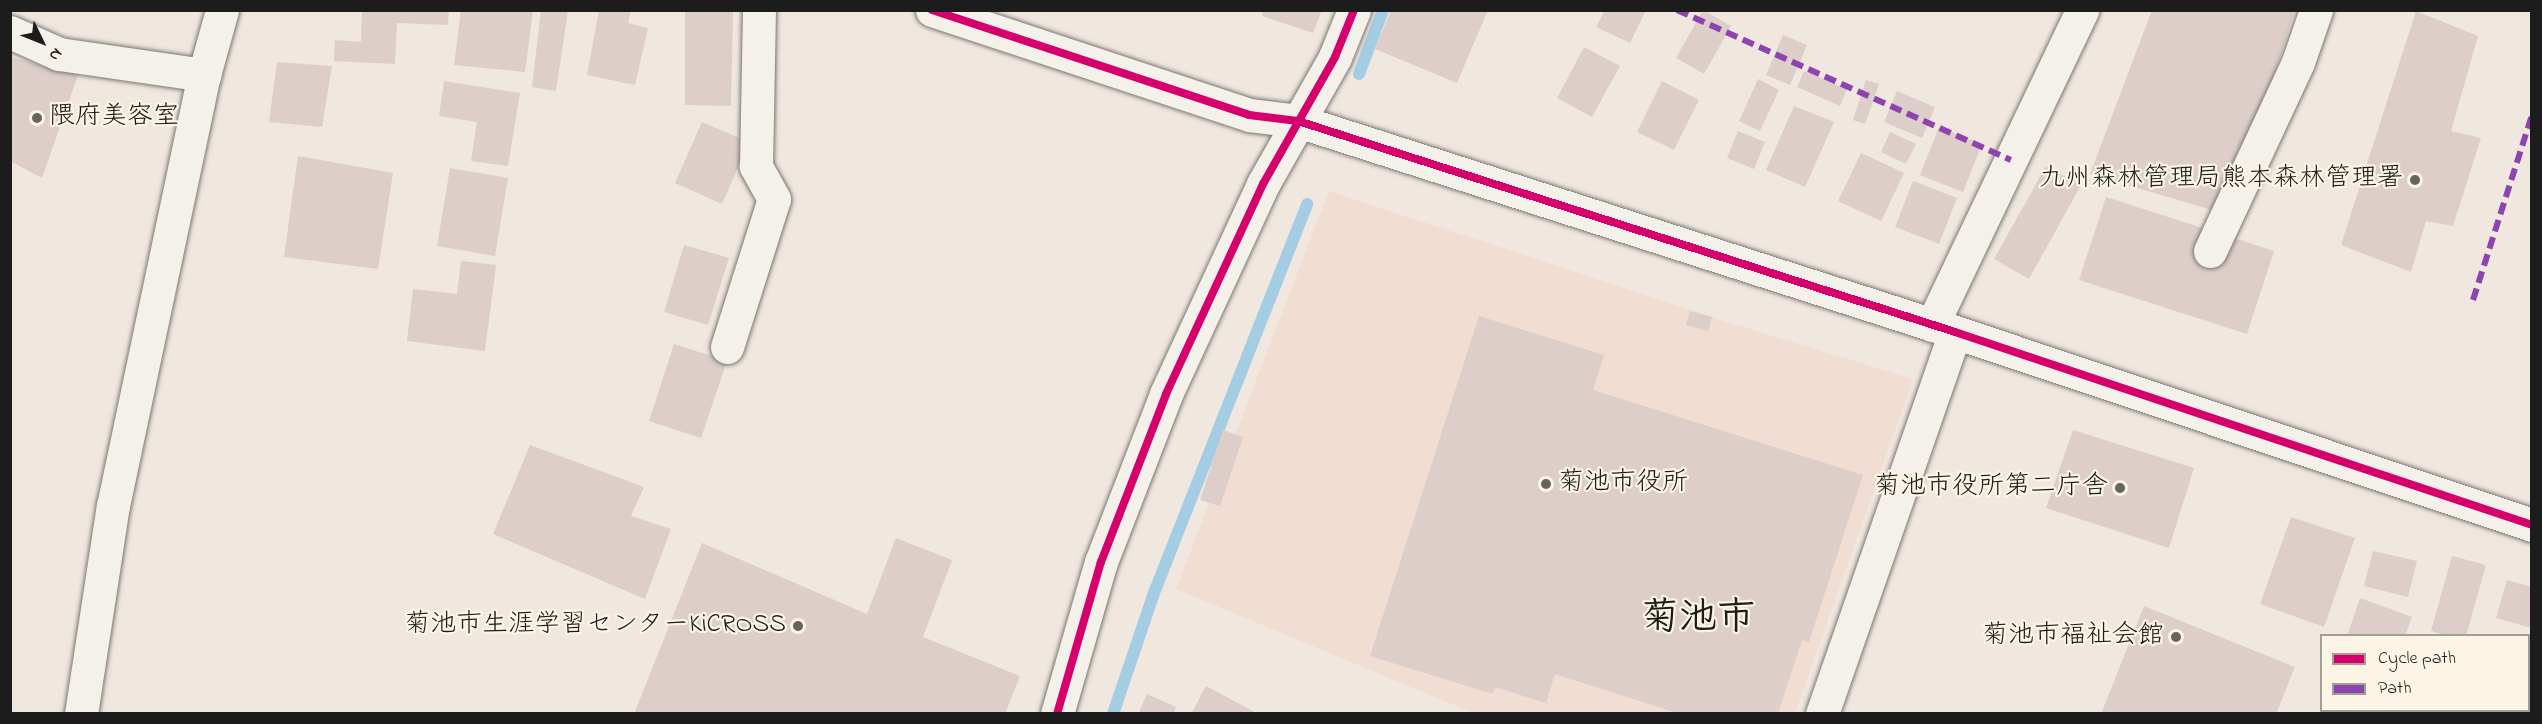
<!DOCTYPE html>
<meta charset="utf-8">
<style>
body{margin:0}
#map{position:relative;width:2542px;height:724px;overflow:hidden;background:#f0e7df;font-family:"Indie Flower","Klee One",sans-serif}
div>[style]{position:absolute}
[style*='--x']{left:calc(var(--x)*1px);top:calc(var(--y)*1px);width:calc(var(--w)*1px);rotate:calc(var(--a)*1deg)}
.built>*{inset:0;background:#f1ddd2}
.stream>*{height:12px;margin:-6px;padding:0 6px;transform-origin:6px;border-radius:6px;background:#a4cce2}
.building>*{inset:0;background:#ddcec9}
.roads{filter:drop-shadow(0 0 2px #7b7774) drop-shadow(0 0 2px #7b7774)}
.minor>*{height:33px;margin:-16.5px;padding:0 16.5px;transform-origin:16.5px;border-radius:16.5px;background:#f4f0ea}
.quiet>*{height:6px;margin-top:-3px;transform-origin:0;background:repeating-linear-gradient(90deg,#8e44ad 0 12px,transparent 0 18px)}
.cycleway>*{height:8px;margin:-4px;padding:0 4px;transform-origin:4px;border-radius:4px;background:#d6006c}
.dots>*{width:16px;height:16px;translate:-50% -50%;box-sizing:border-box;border:3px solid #fcf5e5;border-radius:50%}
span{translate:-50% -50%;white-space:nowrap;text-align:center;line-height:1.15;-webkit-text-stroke:4.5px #fcf5e5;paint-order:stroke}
.poi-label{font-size:26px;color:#1c1c1c}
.left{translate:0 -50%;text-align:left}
.right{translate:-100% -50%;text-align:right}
.town-label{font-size:38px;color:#1c1c1c;font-weight:700}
.frame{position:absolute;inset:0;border:12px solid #1c1c1c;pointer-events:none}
.legend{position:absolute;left:2320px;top:634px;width:210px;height:78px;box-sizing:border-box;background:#fcf5e5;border:2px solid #a29e95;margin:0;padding:8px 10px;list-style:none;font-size:18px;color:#1c1c1c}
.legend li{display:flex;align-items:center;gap:12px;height:30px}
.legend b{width:30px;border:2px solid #a29e95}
.north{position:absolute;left:12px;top:12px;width:60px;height:60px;-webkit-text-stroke:4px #fcf5e5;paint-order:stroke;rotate:133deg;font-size:16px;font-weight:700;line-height:24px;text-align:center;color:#1c1c1c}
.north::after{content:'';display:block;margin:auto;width:21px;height:27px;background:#1c1c1c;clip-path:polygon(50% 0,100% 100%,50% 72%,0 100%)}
</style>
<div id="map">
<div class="built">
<i style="clip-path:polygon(1329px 191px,1727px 322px,1913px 379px,1795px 713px,1473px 713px,1176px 589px)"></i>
</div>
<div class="stream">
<i style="--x:1359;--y:74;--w:68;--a:-69.4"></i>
<i style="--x:1113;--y:714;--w:128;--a:-71.3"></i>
<i style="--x:1154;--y:593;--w:418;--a:-68.5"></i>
</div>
<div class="building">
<i style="clip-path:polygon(362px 10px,449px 10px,448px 25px,397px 23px,395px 64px,334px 61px,335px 40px,361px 42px)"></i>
<i style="clip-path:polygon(461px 10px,533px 10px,525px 72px,454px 65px)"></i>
<i style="clip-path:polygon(541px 10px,568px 10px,556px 91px,532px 87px)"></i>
<i style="clip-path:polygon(599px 10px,631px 10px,628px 23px,648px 28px,635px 85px,587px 75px)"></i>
<i style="clip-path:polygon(685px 10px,733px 10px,731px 106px,685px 105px)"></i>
<i style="clip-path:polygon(1263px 10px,1322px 10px,1313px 33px,1262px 16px)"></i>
<i style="clip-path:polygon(1391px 10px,1488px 10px,1457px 83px,1375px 49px)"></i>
<i style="clip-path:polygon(1605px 10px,1646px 10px,1630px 43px,1596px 27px)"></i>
<i style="clip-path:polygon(1703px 10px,1731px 26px,1704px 74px,1676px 58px)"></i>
<i style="clip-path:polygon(2152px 10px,2295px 10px,2229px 215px,2090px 174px)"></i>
<i style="clip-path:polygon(2416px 11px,2478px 36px,2451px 131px,2481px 138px,2453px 226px,2426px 221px,2411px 272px,2341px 245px)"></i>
<i style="clip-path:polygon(1783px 35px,1807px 45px,1790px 85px,1766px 75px)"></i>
<i style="clip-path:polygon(1584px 47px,1620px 66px,1592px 117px,1557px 98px)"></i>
<i style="clip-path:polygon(10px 57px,78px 75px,42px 178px,10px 161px)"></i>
<i style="clip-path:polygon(277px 62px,332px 66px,322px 127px,269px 122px)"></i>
<i style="clip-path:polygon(1804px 71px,1847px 89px,1840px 106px,1797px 87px)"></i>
<i style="clip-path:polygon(1758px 79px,1779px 90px,1760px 131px,1739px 121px)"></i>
<i style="clip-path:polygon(1866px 80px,1879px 84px,1865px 124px,1853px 120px)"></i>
<i style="clip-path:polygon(444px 81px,520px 93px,508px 166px,471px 161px,477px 122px,439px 116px)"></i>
<i style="clip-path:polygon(1662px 81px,1699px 100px,1674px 150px,1637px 132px)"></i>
<i style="clip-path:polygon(1897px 91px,1935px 107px,1922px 138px,1884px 122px)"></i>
<i style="clip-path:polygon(1794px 106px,1834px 122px,1805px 187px,1766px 170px)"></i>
<i style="clip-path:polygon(702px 122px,749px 142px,722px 204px,675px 183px)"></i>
<i style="clip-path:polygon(1939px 127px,1982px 144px,1963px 192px,1920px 175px)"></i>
<i style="clip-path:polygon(1738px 131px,1765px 142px,1754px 169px,1727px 158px)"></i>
<i style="clip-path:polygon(1890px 132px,1916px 144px,1906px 164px,1881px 152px)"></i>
<i style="clip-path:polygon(1861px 153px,1904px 173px,1881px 221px,1838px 201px)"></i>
<i style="clip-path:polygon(298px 156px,393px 173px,378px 269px,284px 257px)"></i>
<i style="clip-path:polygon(2046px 166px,2081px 185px,2029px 279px,1994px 259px)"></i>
<i style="clip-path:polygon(450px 168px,508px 178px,495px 256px,437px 246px)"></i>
<i style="clip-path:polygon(1913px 181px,1957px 198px,1939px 244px,1895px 227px)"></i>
<i style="clip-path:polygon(2106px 197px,2274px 251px,2247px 334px,2079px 280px)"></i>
<i style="clip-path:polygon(684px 245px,729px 258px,708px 325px,664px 312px)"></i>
<i style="clip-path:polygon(461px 261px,496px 265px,485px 351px,407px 341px,413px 289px,457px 294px)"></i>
<i style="clip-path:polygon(1690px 311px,1712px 317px,1708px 331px,1686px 325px)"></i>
<i style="clip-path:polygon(1479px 316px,1604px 355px,1593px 390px,1863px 475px,1809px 642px,1802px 640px,1778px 714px,1680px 714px,1555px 674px,1546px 703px,1495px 687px,1493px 694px,1370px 656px)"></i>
<i style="clip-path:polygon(674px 344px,727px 361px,701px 438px,649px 421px)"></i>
<i style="clip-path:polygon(1223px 430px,1243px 437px,1220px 506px,1200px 500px)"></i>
<i style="clip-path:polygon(2073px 430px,2194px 468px,2169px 548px,2046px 508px)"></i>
<i style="clip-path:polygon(530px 445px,644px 487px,631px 516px,671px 529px,645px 599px,493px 534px)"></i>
<i style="clip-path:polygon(2291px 517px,2355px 538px,2324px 627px,2260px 604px)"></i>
<i style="clip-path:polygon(896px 538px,952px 560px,923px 637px,1020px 676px,1005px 714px,634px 714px,702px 543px,867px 614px)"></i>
<i style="clip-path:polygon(2373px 551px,2417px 561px,2408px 597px,2364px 586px)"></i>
<i style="clip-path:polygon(2452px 556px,2486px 565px,2466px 636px,2447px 636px,2431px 631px)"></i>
<i style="clip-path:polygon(2507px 580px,2532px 587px,2532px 628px,2496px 618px)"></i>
<i style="clip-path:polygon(2360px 598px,2412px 617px,2405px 636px,2347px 636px)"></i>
<i style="clip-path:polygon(2144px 606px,2295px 667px,2276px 714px,2101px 714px)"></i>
<i style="clip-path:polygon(1206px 686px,1253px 711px,1252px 714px,1191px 714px)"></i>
<i style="clip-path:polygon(1147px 694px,1176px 707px,1173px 714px,1138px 714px)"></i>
<i style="clip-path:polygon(2406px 710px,2428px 710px,2435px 713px,2405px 714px)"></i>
</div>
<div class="roads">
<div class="minor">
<i style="--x:932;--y:10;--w:334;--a:18.3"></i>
<i style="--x:1249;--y:115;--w:49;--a:7"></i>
<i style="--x:1298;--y:121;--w:690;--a:17.8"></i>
<i style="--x:1955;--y:332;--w:608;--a:18.49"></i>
<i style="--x:10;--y:32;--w:54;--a:24.2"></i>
<i style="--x:59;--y:54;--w:147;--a:8.2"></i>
<i style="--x:2210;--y:251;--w:208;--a:-65"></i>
<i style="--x:2298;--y:62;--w:55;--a:-70.9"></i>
<i style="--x:1932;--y:325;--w:349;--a:-64.5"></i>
<i style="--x:727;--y:347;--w:155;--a:-72.4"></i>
<i style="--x:774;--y:199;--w:38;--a:-119"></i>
<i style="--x:756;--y:166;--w:156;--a:-88.9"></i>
<i style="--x:81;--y:714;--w:210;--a:-81.3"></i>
<i style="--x:113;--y:506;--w:441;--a:-78.1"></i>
<i style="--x:204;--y:75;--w:67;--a:-74.5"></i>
<i style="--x:1057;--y:714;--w:158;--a:-73.9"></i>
<i style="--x:1101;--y:562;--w:180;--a:-68.8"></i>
<i style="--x:1166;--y:394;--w:231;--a:-65.2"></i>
<i style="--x:1263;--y:184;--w:146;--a:-60.4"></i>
<i style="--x:1335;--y:57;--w:51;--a:-68"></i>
<i style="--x:1822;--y:714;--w:404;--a:-70.8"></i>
</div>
</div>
<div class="quiet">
<i style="--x:1677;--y:10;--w:366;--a:24.2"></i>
<i style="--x:2473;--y:300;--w:194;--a:-72.3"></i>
</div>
<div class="cycleway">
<i style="--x:932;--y:10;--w:334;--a:18.3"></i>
<i style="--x:1249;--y:115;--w:49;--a:7"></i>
<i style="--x:1298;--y:121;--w:690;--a:17.8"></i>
<i style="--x:1955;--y:332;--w:608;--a:18.49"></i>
<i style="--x:1057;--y:714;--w:158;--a:-73.9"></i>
<i style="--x:1101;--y:562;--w:180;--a:-68.8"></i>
<i style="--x:1166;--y:394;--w:231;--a:-65.2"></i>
<i style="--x:1263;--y:184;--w:146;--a:-60.4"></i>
<i style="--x:1335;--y:57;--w:51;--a:-68"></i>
</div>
<div class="dots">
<i style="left:37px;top:118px;background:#666360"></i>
<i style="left:2415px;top:180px;background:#666360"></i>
<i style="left:1546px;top:484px;background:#666360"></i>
<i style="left:2120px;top:488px;background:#666360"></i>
<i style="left:798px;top:626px;background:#666360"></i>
<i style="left:2176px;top:637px;background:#666360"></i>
</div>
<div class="poi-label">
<span class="left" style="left:49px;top:118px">隈府美容室</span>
<span class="right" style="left:2403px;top:180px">九州森林管理局熊本森林管理署</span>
<span class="left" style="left:1558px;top:484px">菊池市役所</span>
<span class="right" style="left:2108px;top:488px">菊池市役所第二庁舎</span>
<span class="right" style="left:786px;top:626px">菊池市生涯学習センターKiCROSS</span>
<span class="right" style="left:2164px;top:637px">菊池市福祉会館</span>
</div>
<div class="town-label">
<span style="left:1698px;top:620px">菊池市</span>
</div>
<div class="frame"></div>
<ul class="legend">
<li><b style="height:8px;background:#d6006c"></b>Cycle path</li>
<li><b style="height:8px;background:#8e44ad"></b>Path</li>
</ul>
<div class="north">N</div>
</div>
